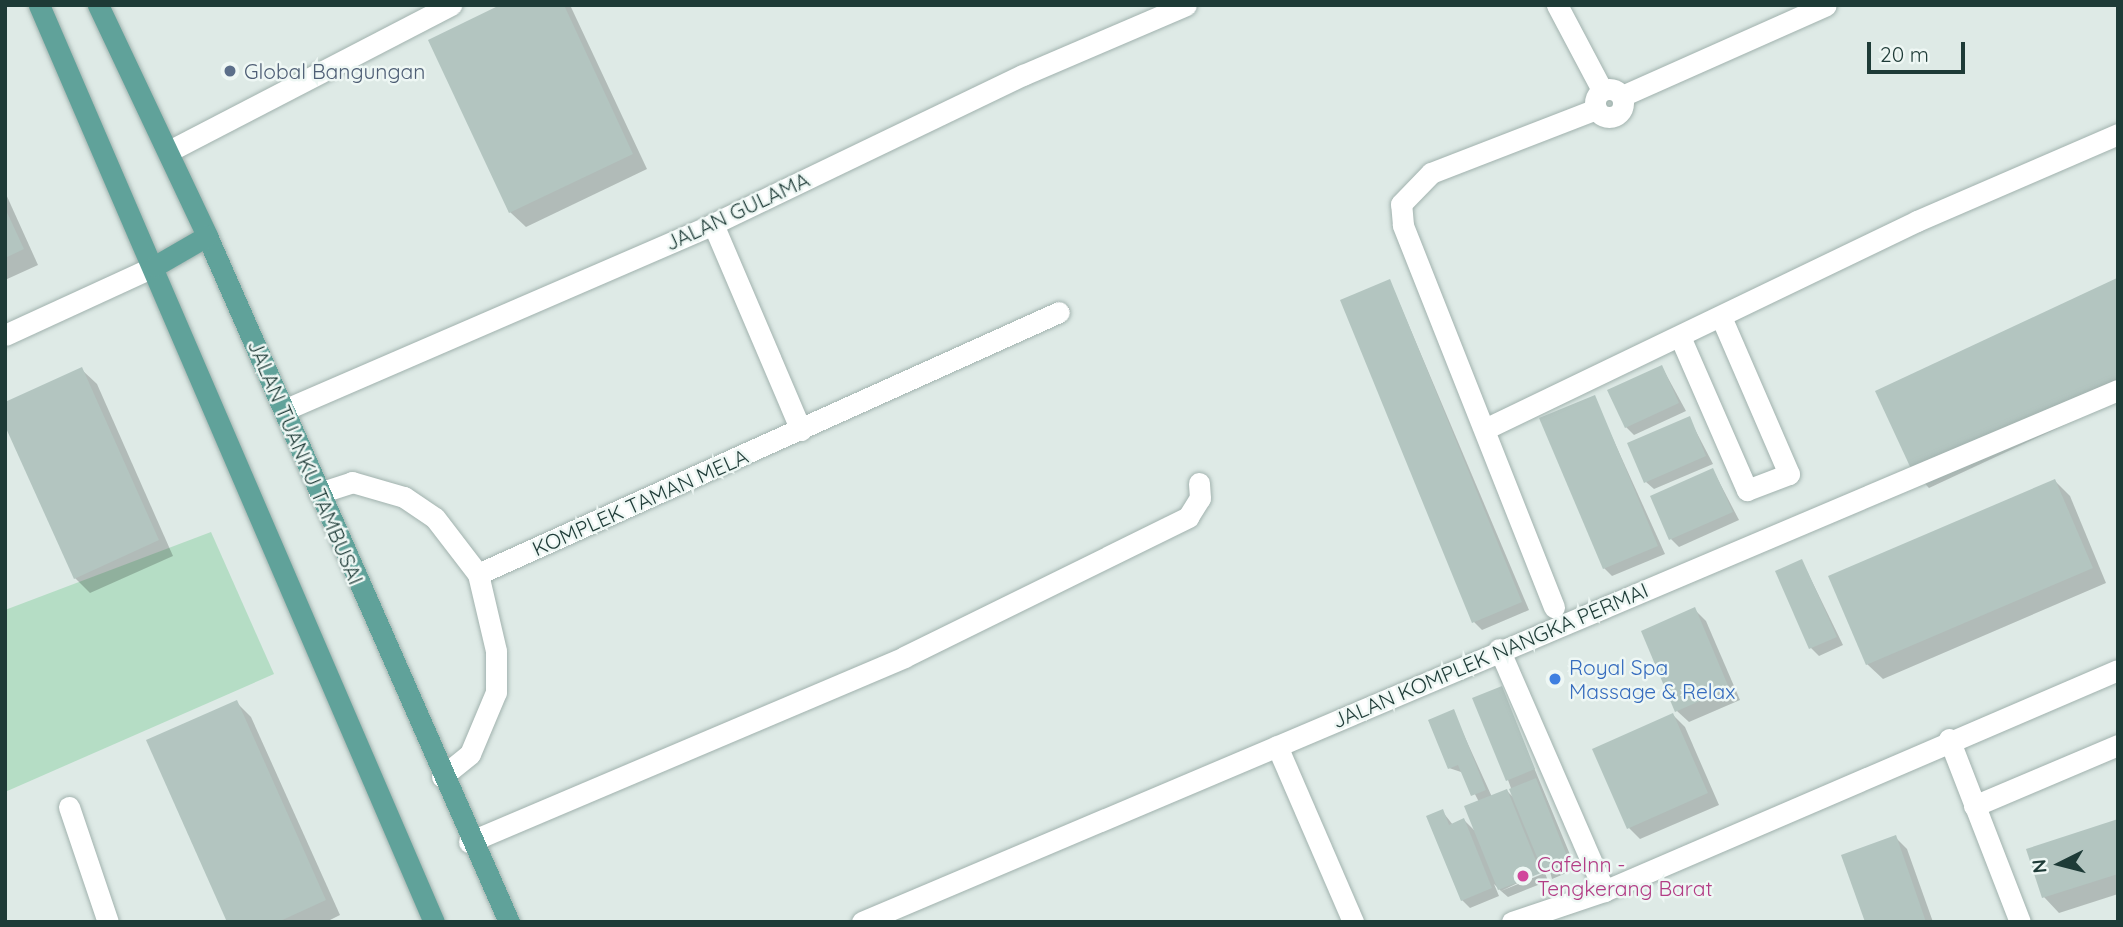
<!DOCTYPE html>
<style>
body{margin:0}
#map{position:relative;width:2123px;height:927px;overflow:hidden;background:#deeae6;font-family:Quicksand,sans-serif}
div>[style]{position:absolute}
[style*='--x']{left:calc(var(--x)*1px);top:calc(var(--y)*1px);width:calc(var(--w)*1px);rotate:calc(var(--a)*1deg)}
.green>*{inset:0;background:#b5ddc5}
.shadow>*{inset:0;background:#0003}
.building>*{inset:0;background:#b3c5c0}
.roads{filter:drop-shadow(0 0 2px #a1b2ae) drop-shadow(0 0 2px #a1b2ae)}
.minor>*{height:21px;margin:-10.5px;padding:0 10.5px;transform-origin:10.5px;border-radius:10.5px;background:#fff}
.minor>.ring{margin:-10.5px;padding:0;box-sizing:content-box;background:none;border:21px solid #fff;border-radius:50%}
.major>*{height:21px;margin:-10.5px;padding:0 10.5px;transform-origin:10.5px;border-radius:10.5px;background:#60a29a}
.dots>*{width:19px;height:19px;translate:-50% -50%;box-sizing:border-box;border:4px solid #eef7f4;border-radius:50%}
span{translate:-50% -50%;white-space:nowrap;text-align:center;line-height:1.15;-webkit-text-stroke:5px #eef7f4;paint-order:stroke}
.service-label{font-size:21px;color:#4e5e75}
.left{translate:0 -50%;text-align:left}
.street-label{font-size:21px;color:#1e3b37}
.shop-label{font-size:21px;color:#366cbe}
.hotel-label{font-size:21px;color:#b23c85}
.frame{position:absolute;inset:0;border:7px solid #1e3b37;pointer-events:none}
.north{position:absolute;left:2025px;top:829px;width:70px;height:70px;-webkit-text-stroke:5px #eef7f4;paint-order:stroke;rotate:264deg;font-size:19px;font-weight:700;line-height:28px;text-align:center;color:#1e3b37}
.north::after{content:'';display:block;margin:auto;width:24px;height:32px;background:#1e3b37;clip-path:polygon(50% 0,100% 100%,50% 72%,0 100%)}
.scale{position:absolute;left:1867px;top:42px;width:98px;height:32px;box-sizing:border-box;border:4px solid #1e3b37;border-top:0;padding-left:9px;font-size:21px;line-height:24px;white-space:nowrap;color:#1e3b37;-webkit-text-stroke:5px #eef7f4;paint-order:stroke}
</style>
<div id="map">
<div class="green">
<i style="clip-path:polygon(211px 532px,274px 674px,5px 792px,5px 610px)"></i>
</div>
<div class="shadow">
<i style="clip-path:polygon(504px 5px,570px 5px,647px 169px,526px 227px,510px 212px)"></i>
<i style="clip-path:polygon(5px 192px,38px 265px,5px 280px)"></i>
<i style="clip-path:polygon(1390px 281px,1529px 610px,1482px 630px,1474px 622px)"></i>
<i style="clip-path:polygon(2118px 281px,2118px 400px,1929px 488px,1914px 472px)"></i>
<i style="clip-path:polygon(1662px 367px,1686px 411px,1634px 435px,1626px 427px)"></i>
<i style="clip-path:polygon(81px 369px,97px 384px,173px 556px,90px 593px,75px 578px)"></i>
<i style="clip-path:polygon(1594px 397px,1665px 554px,1612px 576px,1604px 568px)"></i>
<i style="clip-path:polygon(1689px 418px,1713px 464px,1654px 489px,1646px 482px)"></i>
<i style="clip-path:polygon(1713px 470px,1739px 520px,1679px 547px,1671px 539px)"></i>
<i style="clip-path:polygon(2055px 481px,2070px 496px,2106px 583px,1883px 679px,1867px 664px)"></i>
<i style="clip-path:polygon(1802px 561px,1843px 645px,1819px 656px,1811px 648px)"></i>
<i style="clip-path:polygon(1694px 609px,1706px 621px,1740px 700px,1689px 722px,1677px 711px)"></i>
<i style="clip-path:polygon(1501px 688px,1576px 869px,1552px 879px,1549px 868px,1501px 891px,1494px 884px,1499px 896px,1470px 908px,1462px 900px,1442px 811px,1453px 825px,1464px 820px,1477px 833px,1479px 802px,1464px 773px,1449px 768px,1453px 711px,1492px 797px,1507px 791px,1515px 799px,1508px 780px)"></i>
<i style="clip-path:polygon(236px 702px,251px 717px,340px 915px,326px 922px,229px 922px)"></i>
<i style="clip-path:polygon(1673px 715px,1685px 727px,1719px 805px,1640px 839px,1629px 828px)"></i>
<i style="clip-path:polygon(2118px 821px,2118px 894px,2059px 913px,2044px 897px,2029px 850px)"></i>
<i style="clip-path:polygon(1895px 837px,1907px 849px,1933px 922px,1867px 922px)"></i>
<i style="clip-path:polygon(1545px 873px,1548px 881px,1508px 897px,1501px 891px)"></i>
</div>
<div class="building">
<i style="clip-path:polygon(500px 5px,564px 5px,633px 154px,509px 213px,428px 40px)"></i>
<i style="clip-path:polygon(5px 208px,24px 249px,5px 258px)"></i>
<i style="clip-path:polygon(2117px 278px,2118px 378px,1913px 473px,1875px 391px)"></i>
<i style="clip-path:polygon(1390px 279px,1522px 602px,1472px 623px,1340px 300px)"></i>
<i style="clip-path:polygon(1662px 365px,1679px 403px,1625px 428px,1607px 390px)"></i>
<i style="clip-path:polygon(82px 367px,159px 540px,74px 579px,5px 426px,5px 402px)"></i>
<i style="clip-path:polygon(1595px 395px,1658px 546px,1603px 569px,1539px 418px)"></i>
<i style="clip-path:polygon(1690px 416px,1706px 456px,1644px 483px,1627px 443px)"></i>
<i style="clip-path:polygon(1713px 468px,1733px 512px,1669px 540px,1650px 496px)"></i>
<i style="clip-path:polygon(2055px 479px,2093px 568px,1866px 665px,1828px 576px)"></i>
<i style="clip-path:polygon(1802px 559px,1837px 637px,1809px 649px,1775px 571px)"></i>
<i style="clip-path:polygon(1695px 607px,1729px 688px,1675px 712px,1641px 631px)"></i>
<i style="clip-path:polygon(1502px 686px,1535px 769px,1506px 781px,1472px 698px)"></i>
<i style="clip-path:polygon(237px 700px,326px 900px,278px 922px,227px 922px,146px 740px)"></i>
<i style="clip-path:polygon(1454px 709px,1486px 790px,1471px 796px,1458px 765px,1448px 769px,1428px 720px)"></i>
<i style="clip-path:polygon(1673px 713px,1708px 793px,1627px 829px,1592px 749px)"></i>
<i style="clip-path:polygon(1536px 778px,1569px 861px,1543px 872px,1509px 789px)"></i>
<i style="clip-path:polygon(1507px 789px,1541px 873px,1498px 890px,1464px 806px)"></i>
<i style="clip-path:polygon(1443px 809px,1449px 825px,1464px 818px,1492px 888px,1461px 901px,1426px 816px)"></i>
<i style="clip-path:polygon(2118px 819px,2118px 874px,2042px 898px,2026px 849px)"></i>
<i style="clip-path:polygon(1896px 835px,1926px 922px,1865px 922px,1841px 855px)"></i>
</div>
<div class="roads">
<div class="minor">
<i style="--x:1557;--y:5;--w:96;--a:62.1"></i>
<i class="ring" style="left:1595px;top:89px;width:7px;height:7px"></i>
<i style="--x:1622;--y:96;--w:223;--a:-24"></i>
<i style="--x:169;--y:151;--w:318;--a:-27.4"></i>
<i style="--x:713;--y:224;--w:224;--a:66.9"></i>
<i style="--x:5;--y:335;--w:165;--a:-24.7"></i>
<i style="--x:1681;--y:339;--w:165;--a:66.4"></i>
<i style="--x:1747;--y:490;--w:45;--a:-20.9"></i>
<i style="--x:1789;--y:474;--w:169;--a:-113.4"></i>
<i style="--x:284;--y:410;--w:468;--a:-23.4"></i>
<i style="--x:713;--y:224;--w:344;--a:-25.7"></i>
<i style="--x:1023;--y:75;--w:177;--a:-23.2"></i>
<i style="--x:1487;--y:428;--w:477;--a:-25.7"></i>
<i style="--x:1917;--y:221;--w:219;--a:-23.4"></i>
<i style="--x:319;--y:493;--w:35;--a:-18"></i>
<i style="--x:352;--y:482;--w:54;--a:16.1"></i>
<i style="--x:404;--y:497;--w:37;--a:34"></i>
<i style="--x:435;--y:518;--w:71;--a:52.5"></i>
<i style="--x:478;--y:574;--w:79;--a:76.8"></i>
<i style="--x:496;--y:651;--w:41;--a:90"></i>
<i style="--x:496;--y:692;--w:67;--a:112.8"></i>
<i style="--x:470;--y:754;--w:36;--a:141"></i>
<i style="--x:478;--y:574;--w:637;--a:-24.27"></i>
<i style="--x:1554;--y:607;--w:411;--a:-111.6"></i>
<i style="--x:1403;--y:225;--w:21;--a:-95"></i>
<i style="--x:1401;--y:204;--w:43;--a:-45.9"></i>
<i style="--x:1431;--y:173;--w:177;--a:-21.2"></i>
<i style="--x:1499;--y:649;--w:264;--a:66.5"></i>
<i style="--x:1949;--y:739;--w:196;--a:68.8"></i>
<i style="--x:1277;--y:746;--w:192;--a:66.6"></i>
<i style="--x:1974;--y:806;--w:156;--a:-23"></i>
<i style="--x:69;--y:807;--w:121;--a:71.3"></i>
<i style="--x:469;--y:842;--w:473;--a:-23"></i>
<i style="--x:904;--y:657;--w:317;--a:-26.2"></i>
<i style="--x:1188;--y:517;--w:22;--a:-58"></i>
<i style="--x:1200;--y:498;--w:15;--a:-94"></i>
<i style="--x:862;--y:922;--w:1364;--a:-22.96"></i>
<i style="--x:1512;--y:922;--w:97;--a:-18.6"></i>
<i style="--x:1604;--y:891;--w:559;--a:-23.27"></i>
</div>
<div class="major">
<i style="--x:39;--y:5;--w:998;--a:66.7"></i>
<i style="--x:98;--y:5;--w:255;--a:64.7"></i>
<i style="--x:207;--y:236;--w:750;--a:66.24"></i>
<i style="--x:155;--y:266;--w:60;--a:-30"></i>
</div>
</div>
<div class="dots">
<i style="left:230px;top:71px;background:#5c6f8a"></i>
<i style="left:1555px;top:679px;background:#3f7fe0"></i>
<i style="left:1523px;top:876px;background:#d1479c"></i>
</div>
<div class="service-label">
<span class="left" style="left:244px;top:71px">Global Bangungan</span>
</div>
<div class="street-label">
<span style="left:737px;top:211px;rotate:-25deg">JALAN GULAMA</span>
<span style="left:306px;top:462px;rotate:67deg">JALAN TUANKU TAMBUSAI</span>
<span style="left:640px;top:502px;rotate:-24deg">KOMPLEK TAMAN MELA</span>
<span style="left:1490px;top:655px;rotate:-23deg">JALAN KOMPLEK NANGKA PERMAI</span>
</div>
<div class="shop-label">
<span class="left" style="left:1569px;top:679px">Royal Spa<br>Massage &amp; Relax</span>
</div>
<div class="hotel-label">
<span class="left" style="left:1537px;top:876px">CafeInn -<br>Tengkerang Barat</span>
</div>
<div class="frame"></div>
<div class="north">N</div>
<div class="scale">20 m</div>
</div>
